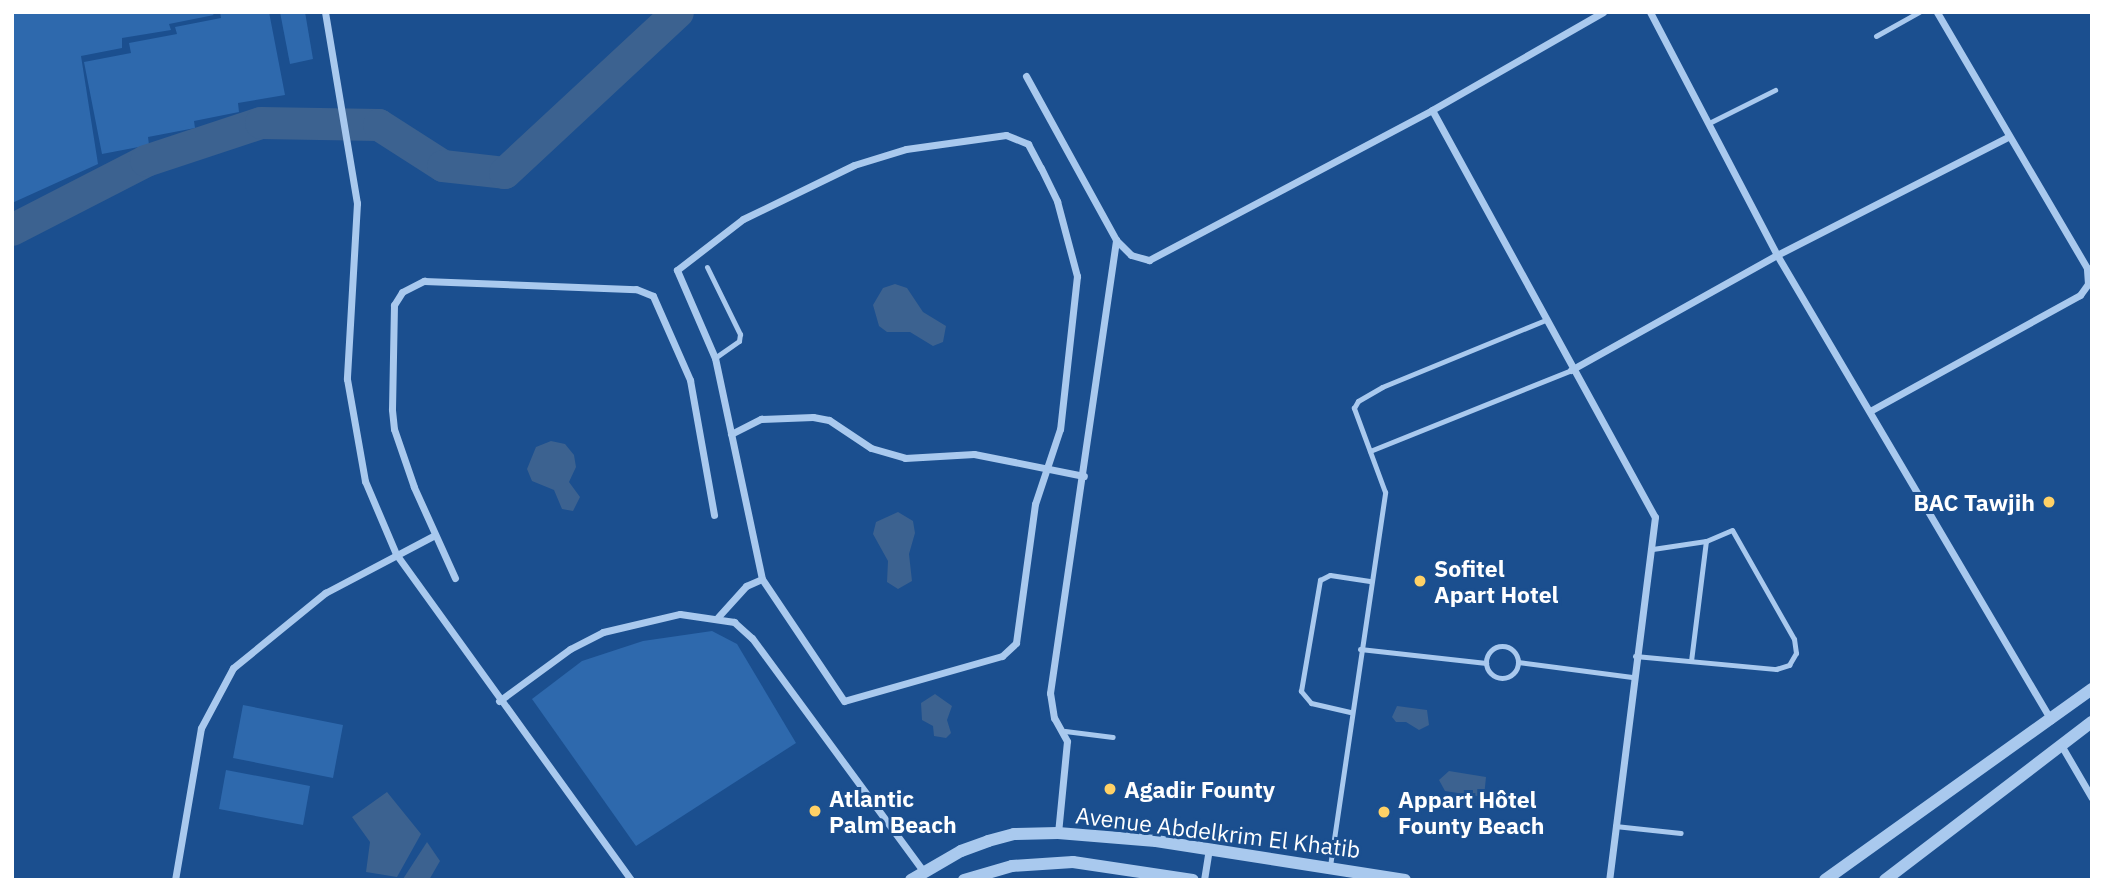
<!DOCTYPE html>
<meta charset="utf-8">
<style>
body{margin:0}
#map{position:relative;width:2104px;height:892px;overflow:hidden;background:#1b4f8f;font-family:"IBM Plex Sans",sans-serif}
div>[style]{position:absolute}
[style*='--x']{left:calc(var(--x)*1px);top:calc(var(--y)*1px);width:calc(var(--w)*1px);rotate:calc(var(--a)*1deg)}
.green>*{inset:0;background:#2e69ad}
.water>*{inset:0;background:#3c6290}
.river>*{height:32px;margin:-16px;padding:0 16px;transform-origin:16px;border-radius:16px;background:#3c6290}
.service>*{height:5px;margin:-2.5px;padding:0 2.5px;transform-origin:2.5px;border-radius:2.5px;background:#a9c9ee}
.service>.ring{margin:-2.5px;padding:0;box-sizing:content-box;background:none;border:5px solid #a9c9ee;border-radius:50%}
.minor>*{height:7px;margin:-3.5px;padding:0 3.5px;transform-origin:3.5px;border-radius:3.5px;background:#a9c9ee}
.tertiary>*{height:12px;margin:-6px;padding:0 6px;transform-origin:6px;border-radius:6px;background:#a9c9ee}
.dots>*{width:19px;height:19px;translate:-50% -50%;box-sizing:border-box;border:4px solid #1b4f8f;border-radius:50%}
span{translate:-50% -50%;white-space:nowrap;text-align:center;line-height:1.15;-webkit-text-stroke:6px #1b4f8f;paint-order:stroke}
.poi-label{font-size:23px;color:#fff;font-weight:700}
.right{translate:-100% -50%;text-align:right}
.left{translate:0 -50%;text-align:left}
.street-label{font-size:23px;color:#fff}
.frame{position:absolute;inset:0;border:14px solid #fff;pointer-events:none}
</style>
<div id="map">
<div class="green">
<i style="clip-path:polygon(12px 12px,210px 12px,214px 15px,169px 24px,171px 30px,122px 38px,122px 48px,81px 56px,98px 164px,12px 203px)"></i>
<i style="clip-path:polygon(220px 12px,269px 12px,285px 95px,238px 103px,239px 112px,194px 121px,195px 128px,148px 137px,149px 145px,102px 154px,84px 62px,131px 53px,129px 43px,177px 34px,175px 27px,221px 18px)"></i>
<i style="clip-path:polygon(280px 12px,305px 12px,313px 59px,290px 64px)"></i>
<i style="clip-path:polygon(712px 631px,737px 644px,796px 743px,636px 846px,532px 699px,582px 661px,643px 641px)"></i>
<i style="clip-path:polygon(243px 705px,343px 725px,333px 778px,233px 758px)"></i>
<i style="clip-path:polygon(226px 770px,310px 786px,303px 825px,219px 809px)"></i>
</div>
<div class="water">
<i style="clip-path:polygon(895px 284px,907px 288px,923px 312px,946px 326px,943px 342px,933px 346px,910px 332px,887px 332px,879px 326px,873px 305px,883px 288px)"></i>
<i style="clip-path:polygon(551px 441px,565px 444px,574px 455px,576px 467px,569px 482px,580px 497px,573px 511px,562px 509px,554px 490px,532px 481px,527px 469px,536px 447px)"></i>
<i style="clip-path:polygon(898px 512px,913px 521px,915px 533px,909px 554px,912px 581px,898px 589px,887px 582px,888px 561px,873px 534px,876px 522px)"></i>
<i style="clip-path:polygon(935px 694px,952px 706px,947px 720px,951px 733px,946px 738px,934px 736px,933px 726px,922px 720px,921px 703px)"></i>
<i style="clip-path:polygon(1397px 706px,1427px 710px,1429px 725px,1419px 730px,1406px 722px,1396px 722px,1392px 717px)"></i>
<i style="clip-path:polygon(1449px 771px,1486px 777px,1484px 797px,1445px 791px,1439px 780px)"></i>
<i style="clip-path:polygon(387px 792px,421px 834px,397px 877px,366px 872px,370px 842px,352px 817px)"></i>
<i style="clip-path:polygon(427px 842px,440px 861px,429px 880px,403px 879px)"></i>
</div>
<div class="river">
<i style="--x:12;--y:230;--w:151;--a:-27.2"></i>
<i style="--x:146;--y:161;--w:121;--a:-18.3"></i>
<i style="--x:261;--y:123;--w:118;--a:1"></i>
<i style="--x:379;--y:125;--w:76;--a:32.6"></i>
<i style="--x:443;--y:166;--w:62;--a:6.4"></i>
<i style="--x:505;--y:173;--w:236;--a:-42.9"></i>
</div>
<div class="service">
<i style="--x:1876;--y:36;--w:49;--a:-29.2"></i>
<i style="--x:1709;--y:123;--w:74;--a:-26.6"></i>
<i style="--x:707;--y:267;--w:75;--a:63.8"></i>
<i style="--x:740;--y:334;--w:7;--a:98"></i>
<i style="--x:739;--y:341;--w:29;--a:145"></i>
<i style="--x:1370;--y:451;--w:217;--a:-21.9"></i>
<i class="ring" style="left:1486px;top:646px;width:27px;height:27px"></i>
<i style="--x:1360;--y:649;--w:127;--a:6.3"></i>
<i style="--x:1635;--y:656;--w:142;--a:5.3"></i>
<i style="--x:1776;--y:669;--w:14;--a:-17"></i>
<i style="--x:1789;--y:665;--w:14;--a:-60"></i>
<i style="--x:1796;--y:653;--w:14;--a:-98"></i>
<i style="--x:1794;--y:639;--w:125;--a:-119.6"></i>
<i style="--x:1732;--y:530;--w:28;--a:157"></i>
<i style="--x:1706;--y:541;--w:54;--a:171.4"></i>
<i style="--x:1691;--y:661;--w:121;--a:-82.9"></i>
<i style="--x:1518;--y:662;--w:115;--a:7.5"></i>
<i style="--x:1350;--y:712;--w:40;--a:-167"></i>
<i style="--x:1311;--y:703;--w:16;--a:-130"></i>
<i style="--x:1301;--y:691;--w:113;--a:-80.3"></i>
<i style="--x:1320;--y:580;--w:11;--a:-27"></i>
<i style="--x:1330;--y:575;--w:40;--a:8.5"></i>
<i style="--x:1065;--y:731;--w:48;--a:7.1"></i>
<i style="--x:1615;--y:826;--w:66;--a:6.1"></i>
<i style="--x:1330;--y:866;--w:378;--a:-81.6"></i>
<i style="--x:1385;--y:492;--w:90;--a:-110.3"></i>
<i style="--x:1354;--y:408;--w:8;--a:-60"></i>
<i style="--x:1358;--y:401;--w:28;--a:-30"></i>
<i style="--x:1382;--y:387;--w:176;--a:-22.3"></i>
</div>
<div class="minor">
<i style="--x:325;--y:12;--w:194;--a:80.5"></i>
<i style="--x:357;--y:203;--w:176;--a:93.3"></i>
<i style="--x:347;--y:379;--w:104;--a:80"></i>
<i style="--x:365;--y:481;--w:79;--a:67"></i>
<i style="--x:396;--y:554;--w:402;--a:54.2"></i>
<i style="--x:1650;--y:12;--w:274;--a:62.4"></i>
<i style="--x:1777;--y:255;--w:540;--a:59.49"></i>
<i style="--x:1026;--y:76;--w:187;--a:61.2"></i>
<i style="--x:1116;--y:240;--w:21;--a:45"></i>
<i style="--x:1131;--y:255;--w:19;--a:16"></i>
<i style="--x:1149;--y:260;--w:320;--a:-27.9"></i>
<i style="--x:1432;--y:110;--w:197;--a:-29.8"></i>
<i style="--x:1432;--y:110;--w:464;--a:61.3"></i>
<i style="--x:1655;--y:517;--w:366;--a:97.2"></i>
<i style="--x:1006;--y:135;--w:24;--a:22"></i>
<i style="--x:1028;--y:144;--w:27;--a:62"></i>
<i style="--x:1041;--y:168;--w:37;--a:64"></i>
<i style="--x:1057;--y:201;--w:78;--a:75.1"></i>
<i style="--x:1077;--y:276;--w:154;--a:96.3"></i>
<i style="--x:1060;--y:429;--w:79;--a:108.4"></i>
<i style="--x:1035;--y:504;--w:140;--a:97.8"></i>
<i style="--x:1016;--y:643;--w:19;--a:137"></i>
<i style="--x:1002;--y:656;--w:164;--a:164.1"></i>
<i style="--x:844;--y:701;--w:147;--a:-123.9"></i>
<i style="--x:762;--y:579;--w:226;--a:-102"></i>
<i style="--x:715;--y:358;--w:96;--a:-113.4"></i>
<i style="--x:677;--y:270;--w:83;--a:-37.7"></i>
<i style="--x:743;--y:219;--w:123;--a:-25.9"></i>
<i style="--x:854;--y:165;--w:54;--a:-17.1"></i>
<i style="--x:906;--y:149;--w:101;--a:-8"></i>
<i style="--x:1571;--y:370;--w:236;--a:-29.2"></i>
<i style="--x:1777;--y:255;--w:259;--a:-27.1"></i>
<i style="--x:1870;--y:411;--w:240;--a:-28.9"></i>
<i style="--x:2080;--y:295;--w:14;--a:-54"></i>
<i style="--x:2088;--y:284;--w:16;--a:-94"></i>
<i style="--x:2087;--y:268;--w:297;--a:-120.4"></i>
<i style="--x:731;--y:434;--w:34;--a:-27"></i>
<i style="--x:761;--y:419;--w:52;--a:-2.2"></i>
<i style="--x:813;--y:417;--w:16;--a:11"></i>
<i style="--x:829;--y:420;--w:50;--a:33.7"></i>
<i style="--x:871;--y:448;--w:35;--a:16"></i>
<i style="--x:905;--y:458;--w:69;--a:-3.3"></i>
<i style="--x:974;--y:454;--w:112;--a:11.3"></i>
<i style="--x:455;--y:578;--w:100;--a:-114.3"></i>
<i style="--x:414;--y:487;--w:61;--a:-109"></i>
<i style="--x:394;--y:429;--w:20;--a:-96"></i>
<i style="--x:392;--y:409;--w:104;--a:-88.9"></i>
<i style="--x:394;--y:305;--w:15;--a:-58"></i>
<i style="--x:402;--y:292;--w:25;--a:-27"></i>
<i style="--x:424;--y:281;--w:212;--a:2.2"></i>
<i style="--x:636;--y:289;--w:18;--a:22"></i>
<i style="--x:653;--y:296;--w:92;--a:66.2"></i>
<i style="--x:690;--y:380;--w:137;--a:79.9"></i>
<i style="--x:718;--y:617;--w:42;--a:-47.9"></i>
<i style="--x:746;--y:586;--w:17;--a:-24"></i>
<i style="--x:499;--y:701;--w:88;--a:-36.2"></i>
<i style="--x:570;--y:649;--w:37;--a:-27"></i>
<i style="--x:603;--y:632;--w:79;--a:-13.2"></i>
<i style="--x:680;--y:614;--w:55;--a:8.4"></i>
<i style="--x:734;--y:622;--w:24;--a:42"></i>
<i style="--x:752;--y:638;--w:289;--a:53.7"></i>
<i style="--x:2061;--y:745;--w:61;--a:59.7"></i>
<i style="--x:1058;--y:833;--w:92;--a:-84.4"></i>
<i style="--x:1067;--y:741;--w:26;--a:-119"></i>
<i style="--x:1054;--y:718;--w:25;--a:-99"></i>
<i style="--x:1050;--y:693;--w:458;--a:-81.7"></i>
<i style="--x:175;--y:880;--w:154;--a:-80.3"></i>
<i style="--x:201;--y:728;--w:68;--a:-61.9"></i>
<i style="--x:233;--y:668;--w:119;--a:-39.2"></i>
<i style="--x:325;--y:593;--w:124;--a:-27.8"></i>
<i style="--x:1204;--y:880;--w:31;--a:-81"></i>
</div>
<div class="tertiary">
<i style="--x:911;--y:880;--w:58;--a:-30.1"></i>
<i style="--x:961;--y:851;--w:29;--a:-20"></i>
<i style="--x:988;--y:841;--w:27;--a:-15"></i>
<i style="--x:1014;--y:834;--w:44;--a:-1.3"></i>
<i style="--x:1058;--y:833;--w:98;--a:4.7"></i>
<i style="--x:1156;--y:841;--w:252;--a:8.9"></i>
<i style="--x:964;--y:880;--w:50;--a:-16.3"></i>
<i style="--x:1012;--y:866;--w:61;--a:-3.8"></i>
<i style="--x:1073;--y:862;--w:121;--a:8.5"></i>
<i style="--x:1825;--y:880;--w:328;--a:-35.6"></i>
<i style="--x:1885;--y:880;--w:260;--a:-37.4"></i>
</div>
<div class="dots">
<i style="left:2049px;top:502px;background:#ffd166"></i>
<i style="left:1420px;top:581px;background:#ffd166"></i>
<i style="left:1110px;top:789px;background:#ffd166"></i>
<i style="left:815px;top:811px;background:#ffd166"></i>
<i style="left:1384px;top:812px;background:#ffd166"></i>
</div>
<div class="poi-label">
<span class="right" style="left:2035px;top:502px">BAC Tawjih</span>
<span class="left" style="left:1434px;top:581px">Sofitel<br>Apart Hotel</span>
<span class="left" style="left:1124px;top:789px">Agadir Founty</span>
<span class="left" style="left:829px;top:811px">Atlantic<br>Palm Beach</span>
<span class="left" style="left:1398px;top:812px">Appart Hôtel<br>Founty Beach</span>
</div>
<div class="street-label">
<span style="left:1218px;top:832px;rotate:7deg">Avenue Abdelkrim El Khatib</span>
</div>
<div class="frame"></div>
</div>
